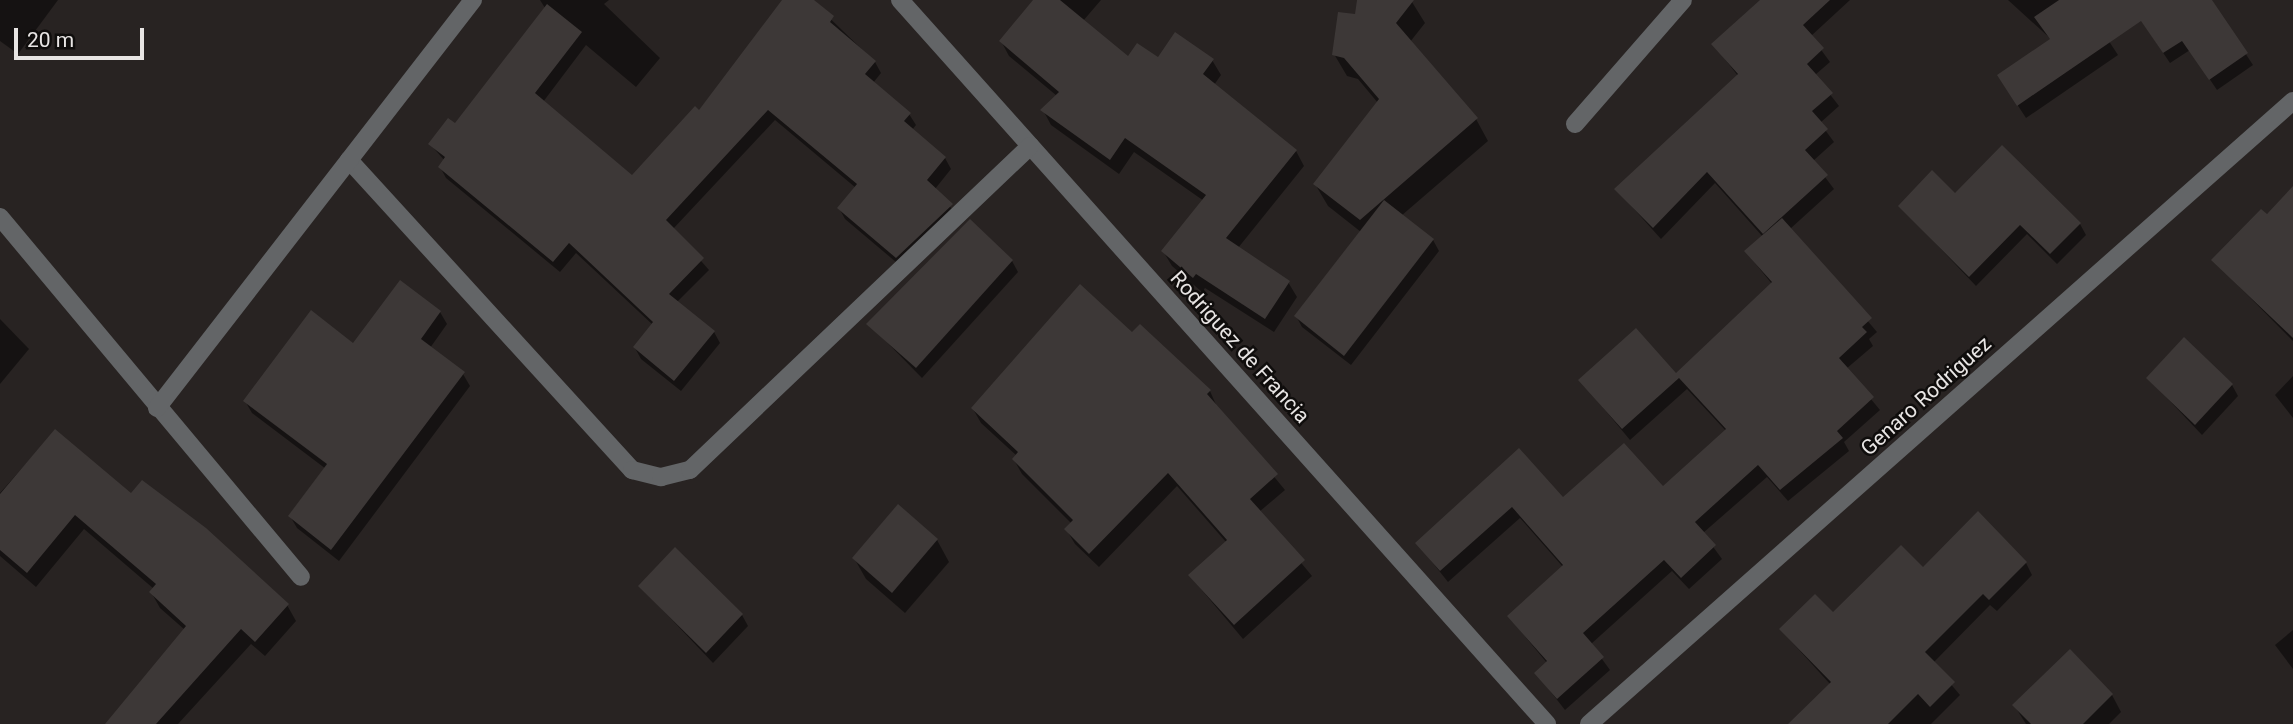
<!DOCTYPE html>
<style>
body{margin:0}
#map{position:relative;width:2293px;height:724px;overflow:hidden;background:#282322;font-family:Roboto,sans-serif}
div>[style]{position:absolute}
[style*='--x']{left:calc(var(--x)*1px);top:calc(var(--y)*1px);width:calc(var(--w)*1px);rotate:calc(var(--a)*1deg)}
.shadow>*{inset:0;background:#0007}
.building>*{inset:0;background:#3d3837}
.minor>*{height:18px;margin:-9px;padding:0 9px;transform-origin:9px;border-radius:9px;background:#636567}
span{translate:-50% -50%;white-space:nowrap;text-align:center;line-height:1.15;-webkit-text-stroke:5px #0f0d0c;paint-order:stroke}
.street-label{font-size:21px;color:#e8e5e4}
.scale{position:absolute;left:14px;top:28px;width:130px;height:32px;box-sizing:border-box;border:4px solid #e8e5e4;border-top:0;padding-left:9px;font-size:21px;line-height:24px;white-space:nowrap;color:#e8e5e4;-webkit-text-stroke:5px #0f0d0c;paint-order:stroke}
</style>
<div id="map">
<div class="shadow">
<i style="clip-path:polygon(0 0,58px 0,18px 54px,0 41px)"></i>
<i style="clip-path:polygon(540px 0,609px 0,604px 4px,660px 58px,636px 87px,586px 45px,543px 102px,632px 177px,699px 112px,784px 0,811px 0,875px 62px,881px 73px,873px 83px,909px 114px,916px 125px,912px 130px,945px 158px,951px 169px,935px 189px,958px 216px,903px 268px,845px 219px,839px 208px,856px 188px,775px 120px,673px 229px,709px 270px,677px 302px,714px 332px,720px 343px,681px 391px,641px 359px,635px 348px,653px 325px,576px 253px,560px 272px,446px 178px,440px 167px,445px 161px,430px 144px,456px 126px,545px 8px)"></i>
<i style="clip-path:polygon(1035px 0,1101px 0,1083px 21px,1128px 58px,1212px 60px,1221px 75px,1214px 85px,1296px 151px,1304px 166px,1238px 248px,1288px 282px,1297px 297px,1274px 332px,1205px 288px,1202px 292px,1172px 266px,1163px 251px,1204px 201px,1134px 152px,1119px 174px,1051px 125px,1043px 110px,1057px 96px,1009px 56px,1001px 41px)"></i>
<i style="clip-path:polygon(1359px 0,1412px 2px,1425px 23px,1410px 42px,1476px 119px,1488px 141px,1401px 216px,1433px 240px,1439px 251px,1351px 365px,1302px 327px,1296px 316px,1361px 232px,1328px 206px,1315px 184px,1378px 103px,1358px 79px,1347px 76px,1334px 54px,1357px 16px)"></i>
<i style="clip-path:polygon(1763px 0,1850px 0,1811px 36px,1830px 62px,1815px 75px,1839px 106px,1820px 123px,1834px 142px,1813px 161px,1834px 189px,1790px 229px,1877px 332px,1869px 339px,1873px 346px,1846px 369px,1880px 410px,1844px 442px,1849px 451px,1788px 501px,1767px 477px,1703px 533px,1722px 559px,1689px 589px,1672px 571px,1591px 644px,1610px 670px,1565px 710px,1536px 673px,1547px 663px,1509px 617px,1563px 567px,1520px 518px,1448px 582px,1417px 543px,1519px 451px,1563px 500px,1663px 489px,1726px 431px,1687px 389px,1630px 440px,1580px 380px,1675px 375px,1772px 284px,1746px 252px,1763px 237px,1715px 183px,1661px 239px,1616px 189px,1738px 76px,1714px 45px)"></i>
<i style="clip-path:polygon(2008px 0,2082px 0,2118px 55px,2026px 118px,2007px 89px,2052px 40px)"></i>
<i style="clip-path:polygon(2136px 0,2210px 0,2253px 65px,2217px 90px,2190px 50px,2170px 63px,2137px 14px)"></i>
<i style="clip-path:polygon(2293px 192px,2293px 341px,2213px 260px)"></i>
<i style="clip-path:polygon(1955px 195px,2080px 224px,2086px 235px,2057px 264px,2027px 234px,1976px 286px,1900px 206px)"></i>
<i style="clip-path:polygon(1012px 261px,1018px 272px,922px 378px,869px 324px)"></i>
<i style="clip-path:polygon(440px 312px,447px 324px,430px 348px,463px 374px,470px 386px,339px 561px,297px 528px,290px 516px,326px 469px,252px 413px,245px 401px,354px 345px)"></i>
<i style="clip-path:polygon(0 319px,29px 349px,0 384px)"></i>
<i style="clip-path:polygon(1140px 327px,1210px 391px,1217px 407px,1285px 490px,1259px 512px,1312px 576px,1243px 639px,1190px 576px,1226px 542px,1177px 486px,1099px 567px,1075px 544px,1066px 529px,1072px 524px,1022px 474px,1014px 460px,1017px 456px,981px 423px,973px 409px,1132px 335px)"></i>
<i style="clip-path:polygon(2293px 376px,2293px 418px,2275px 395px)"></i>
<i style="clip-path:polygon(2148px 378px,2232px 385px,2238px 396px,2202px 435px)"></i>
<i style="clip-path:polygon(55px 431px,131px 496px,287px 605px,296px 621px,265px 656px,251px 644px,178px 724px,108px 724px,185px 630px,160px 608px,151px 592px,154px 589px,84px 529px,36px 587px,0 556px,0 493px)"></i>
<i style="clip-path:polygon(937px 540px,949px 562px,905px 613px,866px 579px,854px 558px)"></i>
<i style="clip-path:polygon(2026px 563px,2032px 575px,1997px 611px,1990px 605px,1933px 663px,1960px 695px,1931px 724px,1790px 724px,1830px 684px,1781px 630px,1833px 615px,1923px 570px)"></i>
<i style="clip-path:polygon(640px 586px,742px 615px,748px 626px,713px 663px)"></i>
<i style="clip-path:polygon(2293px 630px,2293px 669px,2275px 645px)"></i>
<i style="clip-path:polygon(2112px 695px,2121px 712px,2109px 724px,2026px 724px,2014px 705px)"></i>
</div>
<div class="building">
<i style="clip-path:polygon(782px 0,814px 0,834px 16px,830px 22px,876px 61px,865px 74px,911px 113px,904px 121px,946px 157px,927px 180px,953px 204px,896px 258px,837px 208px,857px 184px,768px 110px,666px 220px,704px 258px,669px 294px,715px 331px,674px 381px,633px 347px,653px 322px,569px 243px,553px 262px,438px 167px,445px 157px,428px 144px,448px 118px,455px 123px,547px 4px,582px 32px,535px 93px,632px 175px,695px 106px,699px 110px)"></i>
<i style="clip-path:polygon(1033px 0,1060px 0,1128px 56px,1137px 43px,1158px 57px,1175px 32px,1214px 59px,1203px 74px,1297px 150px,1226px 238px,1290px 281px,1265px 319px,1196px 274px,1193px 278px,1161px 251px,1206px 195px,1125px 138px,1110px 160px,1040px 110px,1059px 92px,999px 41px)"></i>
<i style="clip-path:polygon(1357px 0,1414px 0,1396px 23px,1478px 118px,1360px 220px,1313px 184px,1379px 99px,1344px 58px,1332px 55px,1338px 12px,1355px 14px)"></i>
<i style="clip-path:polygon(1760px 0,1830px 0,1803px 25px,1824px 48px,1807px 64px,1833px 93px,1812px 111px,1828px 129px,1805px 150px,1828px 175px,1763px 234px,1707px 172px,1653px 228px,1614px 189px,1738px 74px,1711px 44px)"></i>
<i style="clip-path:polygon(2059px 0,2212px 0,2248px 53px,2209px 80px,2182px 41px,2163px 53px,2141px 21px,2017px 106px,1997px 75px,2050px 39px,2034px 17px)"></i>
<i style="clip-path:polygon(2002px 145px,2081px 223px,2050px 254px,2020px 225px,1969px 277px,1898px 206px,1932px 170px,1955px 193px)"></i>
<i style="clip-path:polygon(2293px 186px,2293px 338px,2211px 260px,2261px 209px,2267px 214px)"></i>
<i style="clip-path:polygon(1384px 200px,1434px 239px,1344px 356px,1294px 316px)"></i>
<i style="clip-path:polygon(1782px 218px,1872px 318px,1862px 327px,1867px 332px,1839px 358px,1874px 397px,1837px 431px,1843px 438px,1780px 490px,1758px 465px,1695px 522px,1716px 545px,1681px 578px,1664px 560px,1583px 633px,1604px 657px,1557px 699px,1534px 673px,1547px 661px,1507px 616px,1563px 565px,1512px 507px,1440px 571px,1415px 543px,1519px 448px,1563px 497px,1624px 443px,1663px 486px,1726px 429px,1679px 378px,1622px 429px,1578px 380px,1636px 328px,1676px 373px,1772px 282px,1744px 251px)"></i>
<i style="clip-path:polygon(970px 219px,1013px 260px,916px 368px,866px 324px)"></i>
<i style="clip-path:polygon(400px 280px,441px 311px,421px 339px,465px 372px,331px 550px,288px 516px,327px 464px,243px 401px,311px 310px,353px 343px)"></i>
<i style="clip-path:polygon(1080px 284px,1132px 332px,1140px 324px,1211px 390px,1207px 394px,1278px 474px,1250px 499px,1305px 560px,1234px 625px,1188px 575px,1227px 540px,1168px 473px,1089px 554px,1064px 529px,1073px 520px,1012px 459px,1018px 452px,971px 408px)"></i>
<i style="clip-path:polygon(2184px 337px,2233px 384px,2195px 425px,2146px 378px)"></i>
<i style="clip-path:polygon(55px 429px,131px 493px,142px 480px,206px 528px,289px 604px,255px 642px,241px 629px,156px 724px,105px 724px,186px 626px,149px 592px,156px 584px,75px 515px,27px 573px,0 550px,0 494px)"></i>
<i style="clip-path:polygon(898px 504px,938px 539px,892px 593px,852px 558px)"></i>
<i style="clip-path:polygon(1978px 511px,2027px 562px,1989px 600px,1983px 594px,1925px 652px,1955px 682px,1930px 707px,1918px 694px,1888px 724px,1788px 724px,1831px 682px,1779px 629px,1815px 594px,1833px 612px,1901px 545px,1923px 567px)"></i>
<i style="clip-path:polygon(675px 547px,743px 614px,706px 653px,638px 586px)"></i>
<i style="clip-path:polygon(2070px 649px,2113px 694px,2083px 724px,2031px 724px,2012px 705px)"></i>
</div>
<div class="minor">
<i style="--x:900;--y:0;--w:971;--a:48.21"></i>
<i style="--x:1575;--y:124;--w:164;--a:-48.9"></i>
<i style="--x:349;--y:160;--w:420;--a:47.6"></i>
<i style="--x:632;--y:470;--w:30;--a:14"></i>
<i style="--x:661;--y:477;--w:30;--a:-14"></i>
<i style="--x:690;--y:470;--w:470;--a:-43.6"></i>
<i style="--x:0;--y:217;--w:469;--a:50.1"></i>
<i style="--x:157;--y:408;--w:516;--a:-52.24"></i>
<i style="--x:1589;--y:724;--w:940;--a:-41.51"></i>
</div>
<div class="street-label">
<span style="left:1240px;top:347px;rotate:48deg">Rodriguez de Francia</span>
<span style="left:1926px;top:396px;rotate:-42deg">Genaro Rodriguez</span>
</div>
<div class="scale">20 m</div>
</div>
